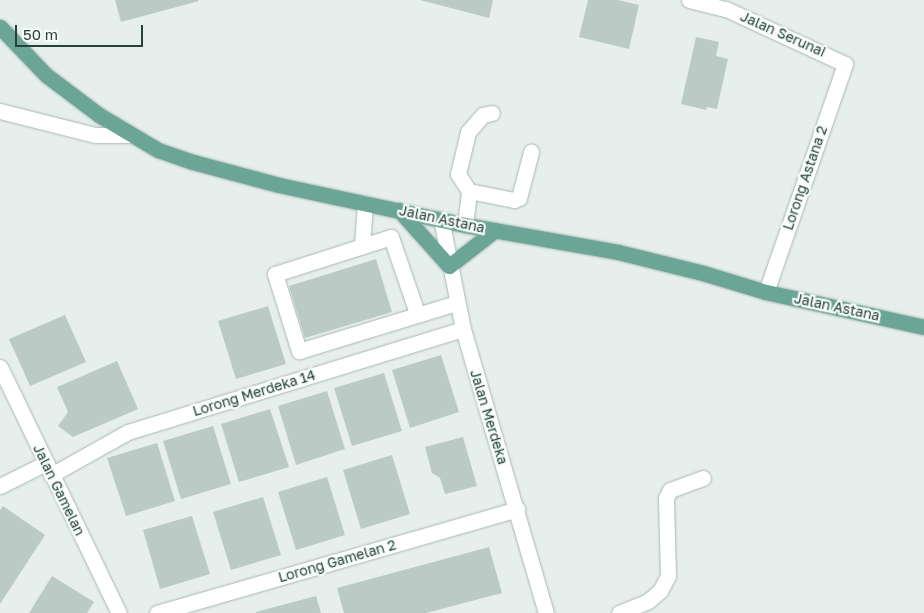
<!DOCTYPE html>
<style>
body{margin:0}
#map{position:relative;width:924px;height:613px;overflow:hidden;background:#e6efeb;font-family:"Golos Text",sans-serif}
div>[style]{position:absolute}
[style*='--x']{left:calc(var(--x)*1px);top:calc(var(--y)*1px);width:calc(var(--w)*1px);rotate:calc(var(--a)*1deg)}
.building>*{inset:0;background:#bbcac4}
.roads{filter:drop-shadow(0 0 1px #a8b8b2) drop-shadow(0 0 1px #a8b8b2)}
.minor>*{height:15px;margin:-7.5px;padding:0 7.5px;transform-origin:7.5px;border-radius:7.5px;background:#fff}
.major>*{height:15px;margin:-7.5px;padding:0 7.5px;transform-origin:7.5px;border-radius:7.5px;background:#6aa596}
span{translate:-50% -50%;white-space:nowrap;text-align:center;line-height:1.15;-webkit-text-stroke:4.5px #f7fbf9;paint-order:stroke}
.street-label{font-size:14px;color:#24423a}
.scale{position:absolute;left:15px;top:25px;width:128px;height:22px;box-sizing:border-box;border:2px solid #24423a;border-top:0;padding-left:6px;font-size:15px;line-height:18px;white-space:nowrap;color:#24423a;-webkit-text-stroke:4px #f7fbf9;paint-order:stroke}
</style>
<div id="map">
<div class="building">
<i style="clip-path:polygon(115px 0,198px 0,199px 1px,121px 22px)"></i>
<i style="clip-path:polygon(420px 0,493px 0,489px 18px)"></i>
<i style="clip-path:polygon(588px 0,618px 0,639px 5px,629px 49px,579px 37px)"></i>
<i style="clip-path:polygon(696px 37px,719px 42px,716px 56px,728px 59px,717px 109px,707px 107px,706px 110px,681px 104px)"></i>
<i style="clip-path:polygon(376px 259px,392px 312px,305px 338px,289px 286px)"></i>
<i style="clip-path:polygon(268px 306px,286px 364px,236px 379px,218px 321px)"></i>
<i style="clip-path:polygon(65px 315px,86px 362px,30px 386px,9px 339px)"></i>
<i style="clip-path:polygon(441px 355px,459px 412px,410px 428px,392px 370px)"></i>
<i style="clip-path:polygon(117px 361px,138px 409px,73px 437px,58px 426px,68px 412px,57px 387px)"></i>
<i style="clip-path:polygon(384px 373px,402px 431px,352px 446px,334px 388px)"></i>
<i style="clip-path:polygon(327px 391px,345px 449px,296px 465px,278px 406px)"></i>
<i style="clip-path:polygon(270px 409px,289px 467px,239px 482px,221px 424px)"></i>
<i style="clip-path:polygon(213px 426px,231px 484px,181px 499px,163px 441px)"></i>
<i style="clip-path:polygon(463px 437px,477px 486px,445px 494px,440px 478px,432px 473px,425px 447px)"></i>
<i style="clip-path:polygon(157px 443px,175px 501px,126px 516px,107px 458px)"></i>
<i style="clip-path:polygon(392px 455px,410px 514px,361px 529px,343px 470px)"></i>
<i style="clip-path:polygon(327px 477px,345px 535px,296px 550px,278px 492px)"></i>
<i style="clip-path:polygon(263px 497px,281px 555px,231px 570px,213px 512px)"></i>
<i style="clip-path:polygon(3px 506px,45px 535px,0 604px,0 510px)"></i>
<i style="clip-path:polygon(192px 516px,210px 574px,160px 589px,143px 530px)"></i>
<i style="clip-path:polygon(489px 547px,502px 593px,426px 613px,344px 613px,337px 588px)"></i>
<i style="clip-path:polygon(52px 576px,94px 602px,87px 613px,29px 613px)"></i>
<i style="clip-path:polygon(316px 596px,321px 613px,256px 613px,256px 612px)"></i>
</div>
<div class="roads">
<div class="minor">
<i style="--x:689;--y:0;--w:38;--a:14"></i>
<i style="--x:726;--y:9;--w:131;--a:24.8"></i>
<i style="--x:845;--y:64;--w:241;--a:109.1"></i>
<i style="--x:0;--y:111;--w:98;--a:14.2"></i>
<i style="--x:95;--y:135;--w:34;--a:0"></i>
<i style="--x:469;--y:191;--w:46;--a:11.3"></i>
<i style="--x:514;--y:200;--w:5;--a:-22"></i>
<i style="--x:519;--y:198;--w:48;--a:-75.4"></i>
<i style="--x:441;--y:219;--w:112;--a:78.7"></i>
<i style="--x:463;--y:329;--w:296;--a:73.7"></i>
<i style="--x:465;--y:225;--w:34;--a:-83"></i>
<i style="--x:469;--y:191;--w:20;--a:-123"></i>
<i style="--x:458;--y:174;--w:43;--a:-76.6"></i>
<i style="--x:468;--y:132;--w:23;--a:-49"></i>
<i style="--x:483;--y:115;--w:9;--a:-13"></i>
<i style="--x:362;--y:245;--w:42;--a:-85.9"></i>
<i style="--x:417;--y:313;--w:80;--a:-108.9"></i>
<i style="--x:391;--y:237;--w:122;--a:162.3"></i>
<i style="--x:275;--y:274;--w:81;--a:72.7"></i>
<i style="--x:299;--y:351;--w:164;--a:-17"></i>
<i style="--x:0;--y:367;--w:273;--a:64.2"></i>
<i style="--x:51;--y:475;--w:88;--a:-29.2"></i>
<i style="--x:128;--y:432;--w:350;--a:-17.1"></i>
<i style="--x:0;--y:486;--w:51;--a:-26.6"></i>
<i style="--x:157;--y:613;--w:375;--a:-16.1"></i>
<i style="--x:619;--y:613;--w:31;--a:-22"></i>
<i style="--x:648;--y:601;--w:16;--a:-40"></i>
<i style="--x:660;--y:591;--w:17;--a:-62"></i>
<i style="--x:668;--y:576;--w:78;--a:-91.5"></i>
<i style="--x:666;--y:498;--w:9;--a:-63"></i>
<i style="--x:670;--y:490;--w:35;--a:-20"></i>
</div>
<div class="major">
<i style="--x:0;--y:27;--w:66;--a:46.2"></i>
<i style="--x:46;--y:75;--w:66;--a:37"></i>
<i style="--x:99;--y:115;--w:69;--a:30.7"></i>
<i style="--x:158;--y:150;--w:37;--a:19"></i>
<i style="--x:193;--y:162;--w:89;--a:15"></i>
<i style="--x:279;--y:185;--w:190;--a:12.1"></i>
<i style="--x:465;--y:225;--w:155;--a:10"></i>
<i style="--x:618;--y:252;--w:88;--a:13.9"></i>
<i style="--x:703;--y:273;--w:66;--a:16.8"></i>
<i style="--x:766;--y:292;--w:162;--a:12.5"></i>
<i style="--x:399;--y:210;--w:75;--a:48.2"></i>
<i style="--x:449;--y:266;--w:58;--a:-38"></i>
</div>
</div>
<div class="street-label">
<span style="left:783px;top:34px;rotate:24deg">Jalan Serunai</span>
<span style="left:805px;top:178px;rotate:-71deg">Lorong Astana 2</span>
<span style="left:442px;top:219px;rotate:12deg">Jalan Astana</span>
<span style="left:837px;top:307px;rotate:12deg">Jalan Astana</span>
<span style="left:254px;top:393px;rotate:-17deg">Lorong Merdeka 14</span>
<span style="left:489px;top:417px;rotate:73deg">Jalan Merdeka</span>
<span style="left:59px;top:490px;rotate:64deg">Jalan Gamelan</span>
<span style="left:337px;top:561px;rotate:-16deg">Lorong Gamelan 2</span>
</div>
<div class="scale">50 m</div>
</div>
